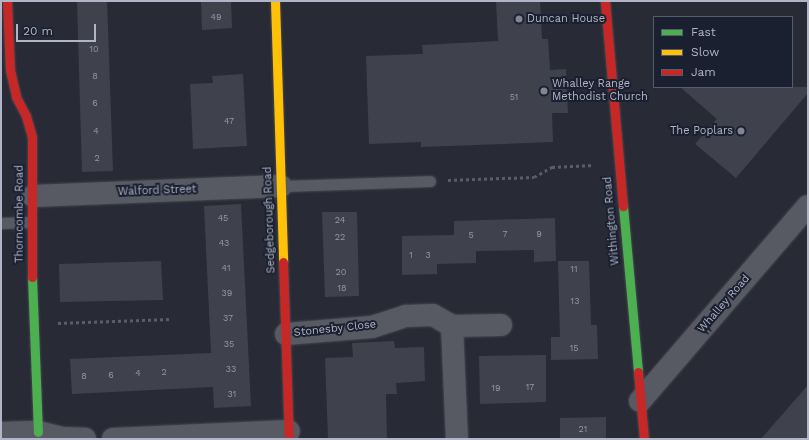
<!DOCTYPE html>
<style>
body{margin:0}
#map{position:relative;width:809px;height:440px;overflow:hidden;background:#282b35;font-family:"Work Sans",sans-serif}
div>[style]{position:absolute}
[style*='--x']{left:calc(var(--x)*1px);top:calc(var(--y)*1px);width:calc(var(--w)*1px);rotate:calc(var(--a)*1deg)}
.building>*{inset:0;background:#3f424c}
.path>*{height:2.5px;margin-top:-1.25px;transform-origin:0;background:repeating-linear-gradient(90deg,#5a5d66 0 3px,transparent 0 6px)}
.roads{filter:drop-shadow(0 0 1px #44464e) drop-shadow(0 0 1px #44464e)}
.lane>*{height:11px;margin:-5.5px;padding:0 5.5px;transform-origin:5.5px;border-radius:5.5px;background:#585a63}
.street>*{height:22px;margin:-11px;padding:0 11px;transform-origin:11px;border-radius:11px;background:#585a63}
.fast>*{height:9px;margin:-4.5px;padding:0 4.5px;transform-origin:4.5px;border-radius:4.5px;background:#4caf50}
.slow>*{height:9px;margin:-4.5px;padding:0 4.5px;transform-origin:4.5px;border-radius:4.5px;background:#ffc107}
.jam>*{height:9px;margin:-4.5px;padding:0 4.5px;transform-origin:4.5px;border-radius:4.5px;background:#c62828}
.dots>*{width:11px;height:11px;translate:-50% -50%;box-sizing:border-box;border:2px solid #1b2030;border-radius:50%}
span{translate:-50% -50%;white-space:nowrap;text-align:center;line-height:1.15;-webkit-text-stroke:4px #1b2030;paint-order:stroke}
.number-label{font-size:9px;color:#9498a8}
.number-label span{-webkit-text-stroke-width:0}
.poi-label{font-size:11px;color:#b1b5c7}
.left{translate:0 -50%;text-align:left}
.right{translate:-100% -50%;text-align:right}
.street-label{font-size:11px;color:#b1b5c7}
.frame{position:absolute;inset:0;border:2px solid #b1b5c7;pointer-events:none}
.legend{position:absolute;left:653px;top:16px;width:140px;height:72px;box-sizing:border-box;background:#1b2030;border:1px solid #575c6c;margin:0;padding:5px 7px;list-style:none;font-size:12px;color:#b1b5c7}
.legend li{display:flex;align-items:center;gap:8px;height:20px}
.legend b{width:20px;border:1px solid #575c6c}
.scale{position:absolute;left:16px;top:24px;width:80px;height:18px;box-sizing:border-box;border:2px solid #b1b5c7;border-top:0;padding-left:5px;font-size:12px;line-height:14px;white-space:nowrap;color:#b1b5c7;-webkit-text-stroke:3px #1b2030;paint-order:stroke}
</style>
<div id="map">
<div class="building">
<i style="clip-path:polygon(77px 1px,107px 1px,113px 171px,82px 172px)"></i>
<i style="clip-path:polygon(201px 1px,231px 1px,232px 28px,202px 30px)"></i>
<i style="clip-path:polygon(496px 1px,540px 1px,542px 39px,548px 39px,550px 70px,566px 69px,568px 113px,552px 113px,553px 142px,421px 147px,421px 142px,369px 144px,366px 56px,423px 54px,422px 45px,498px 41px)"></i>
<i style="clip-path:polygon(243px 74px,247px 146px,193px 149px,190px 84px,213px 83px,212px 76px)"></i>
<i style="clip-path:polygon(680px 87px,808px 87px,808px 93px,736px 178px,695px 144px,717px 119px)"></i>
<i style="clip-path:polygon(241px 204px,251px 406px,214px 408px,213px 387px,72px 394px,70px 359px,211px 353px,204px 206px)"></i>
<i style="clip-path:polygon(322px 212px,357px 212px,359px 296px,325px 297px)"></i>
<i style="clip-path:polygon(555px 218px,556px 261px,534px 262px,534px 250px,476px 251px,476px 263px,437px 264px,437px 274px,402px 275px,402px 236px,454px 235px,454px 221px)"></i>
<i style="clip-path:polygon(161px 261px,163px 300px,60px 302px,59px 264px)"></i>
<i style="clip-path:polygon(558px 261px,589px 261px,591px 325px,597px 325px,598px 359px,551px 360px,551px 337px,560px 337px)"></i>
<i style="clip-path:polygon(394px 341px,395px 348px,424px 347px,425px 381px,396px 383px,397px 394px,386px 394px,387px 439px,328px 439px,325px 358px,353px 357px,352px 343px)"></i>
<i style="clip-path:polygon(546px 355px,546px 402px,480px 404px,479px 356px)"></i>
<i style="clip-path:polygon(808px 385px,808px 439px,761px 439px)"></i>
<i style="clip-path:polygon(606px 417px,606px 439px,560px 439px,560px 418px)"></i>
</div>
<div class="path">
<i style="--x:448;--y:180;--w:86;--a:-2"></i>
<i style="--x:534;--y:177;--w:21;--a:-29"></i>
<i style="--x:552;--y:167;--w:42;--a:-2.7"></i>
<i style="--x:58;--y:323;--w:113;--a:-2"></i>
</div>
<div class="roads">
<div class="lane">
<i style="--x:281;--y:186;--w:149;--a:-1.9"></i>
<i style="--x:1;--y:223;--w:30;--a:-2"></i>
</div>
<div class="street">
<i style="--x:33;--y:196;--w:248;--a:-2.3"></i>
<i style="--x:452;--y:326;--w:49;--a:-1.2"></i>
<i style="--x:286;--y:334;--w:86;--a:-4.7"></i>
<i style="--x:372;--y:327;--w:36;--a:-18"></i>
<i style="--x:406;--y:316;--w:27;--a:-2"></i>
<i style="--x:433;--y:315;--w:22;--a:30"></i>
<i style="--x:452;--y:326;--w:113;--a:87.5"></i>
<i style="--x:640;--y:401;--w:257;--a:-49.3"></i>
<i style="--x:1;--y:433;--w:37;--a:-2"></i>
<i style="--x:38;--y:432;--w:25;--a:14"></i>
<i style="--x:62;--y:438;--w:23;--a:2"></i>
<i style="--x:113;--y:439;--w:176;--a:-2.6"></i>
</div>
<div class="fast">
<i style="--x:623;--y:206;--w:167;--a:84.8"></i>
<i style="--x:32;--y:277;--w:155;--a:87.8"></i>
</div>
<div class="slow">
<i style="--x:275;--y:1;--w:261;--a:88.2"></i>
</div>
<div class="jam">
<i style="--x:7;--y:1;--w:69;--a:87.5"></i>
<i style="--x:10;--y:70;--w:28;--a:77"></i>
<i style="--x:16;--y:97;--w:21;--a:62"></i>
<i style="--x:26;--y:116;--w:22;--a:74"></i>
<i style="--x:32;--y:137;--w:140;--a:90"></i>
<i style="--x:605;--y:1;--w:206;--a:85"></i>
<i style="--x:283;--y:262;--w:177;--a:88.1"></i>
<i style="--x:638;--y:372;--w:67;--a:84.9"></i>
</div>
</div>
<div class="dots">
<i style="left:519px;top:19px;background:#818594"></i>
<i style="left:544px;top:91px;background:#818594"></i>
<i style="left:741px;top:131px;background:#818594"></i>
</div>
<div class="number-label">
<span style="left:216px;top:17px">49</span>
<span style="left:94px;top:49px">10</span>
<span style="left:95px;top:76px">8</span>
<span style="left:514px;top:97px">51</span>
<span style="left:95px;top:103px">6</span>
<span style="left:229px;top:121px">47</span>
<span style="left:96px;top:131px">4</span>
<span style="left:97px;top:158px">2</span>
<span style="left:223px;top:218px">45</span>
<span style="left:340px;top:220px">24</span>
<span style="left:505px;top:234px">7</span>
<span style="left:539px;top:234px">9</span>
<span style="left:471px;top:235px">5</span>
<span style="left:340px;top:237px">22</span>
<span style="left:224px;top:243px">43</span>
<span style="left:411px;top:255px">1</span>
<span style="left:428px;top:255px">3</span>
<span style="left:226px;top:268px">41</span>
<span style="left:574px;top:269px">11</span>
<span style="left:341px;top:272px">20</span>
<span style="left:342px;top:288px">18</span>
<span style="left:227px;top:293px">39</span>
<span style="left:575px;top:301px">13</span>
<span style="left:228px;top:318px">37</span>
<span style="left:229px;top:344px">35</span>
<span style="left:574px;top:348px">15</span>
<span style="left:231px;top:369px">33</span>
<span style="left:164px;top:372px">2</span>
<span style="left:138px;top:373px">4</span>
<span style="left:111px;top:375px">6</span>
<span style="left:84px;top:376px">8</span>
<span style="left:530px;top:387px">17</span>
<span style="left:496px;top:388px">19</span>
<span style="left:232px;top:394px">31</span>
<span style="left:583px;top:429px">21</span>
</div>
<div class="poi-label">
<span class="left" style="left:527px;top:19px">Duncan House</span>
<span class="left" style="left:552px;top:91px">Whalley Range<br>Methodist Church</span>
<span class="right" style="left:733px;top:131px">The Poplars</span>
</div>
<div class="street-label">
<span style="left:157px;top:191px;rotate:-2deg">Walford Street</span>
<span style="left:20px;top:214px;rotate:-90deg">Thorncombe Road</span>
<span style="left:270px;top:220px;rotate:-92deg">Sedgeborough Road</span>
<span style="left:612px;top:221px;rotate:-95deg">Withington Road</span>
<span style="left:724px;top:304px;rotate:-49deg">Whalley Road</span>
<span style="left:335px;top:329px;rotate:-6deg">Stonesby Close</span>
</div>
<div class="frame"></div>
<ul class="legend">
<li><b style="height:5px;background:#4caf50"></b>Fast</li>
<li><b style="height:5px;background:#ffc107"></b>Slow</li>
<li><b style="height:5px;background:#c62828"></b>Jam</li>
</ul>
<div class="scale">20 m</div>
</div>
